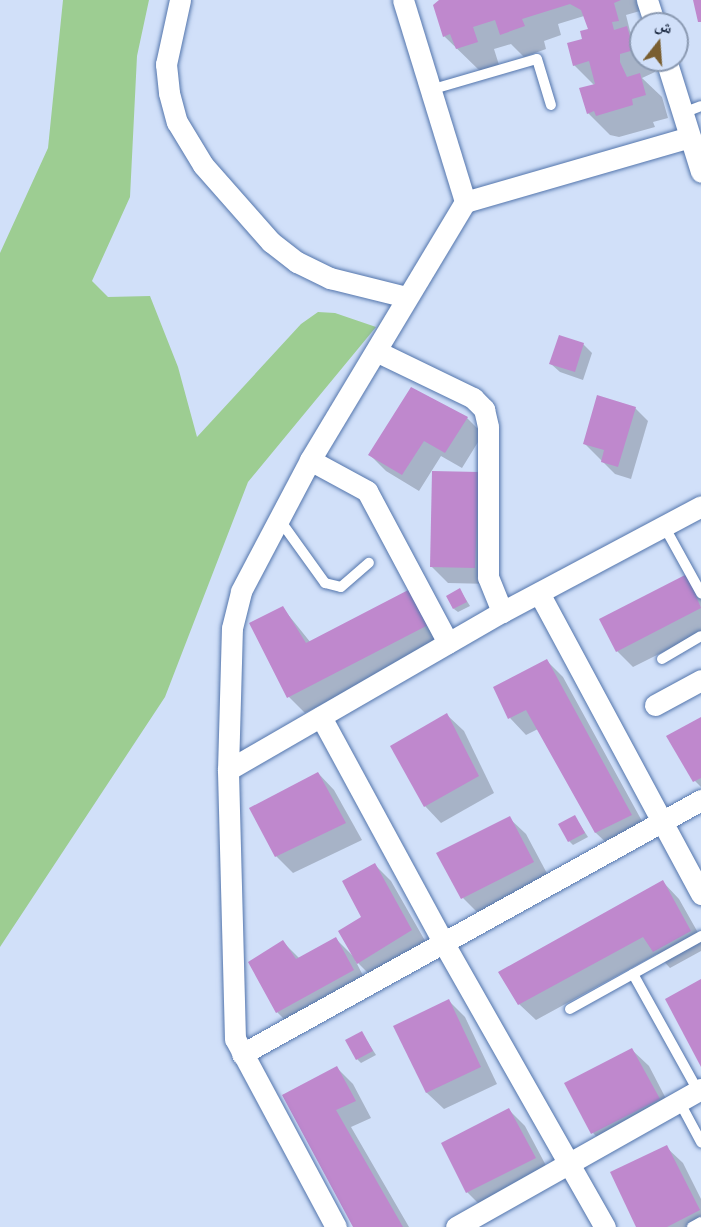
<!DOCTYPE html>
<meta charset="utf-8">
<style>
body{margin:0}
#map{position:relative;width:701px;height:1227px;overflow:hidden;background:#d1e0f9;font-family:"Source Sans 3","Noto Naskh Arabic",sans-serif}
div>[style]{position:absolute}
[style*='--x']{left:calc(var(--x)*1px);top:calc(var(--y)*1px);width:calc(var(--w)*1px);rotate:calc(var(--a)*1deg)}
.green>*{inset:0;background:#9dcd92}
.shadow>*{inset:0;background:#0003}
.building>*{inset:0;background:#bf88cd}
.roads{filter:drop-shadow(0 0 2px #5375ac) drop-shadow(0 0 2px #5375ac)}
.service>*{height:10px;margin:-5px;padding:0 5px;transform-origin:5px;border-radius:5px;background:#fff}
.minor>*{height:21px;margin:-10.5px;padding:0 10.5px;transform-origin:10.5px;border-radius:10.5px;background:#fff}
span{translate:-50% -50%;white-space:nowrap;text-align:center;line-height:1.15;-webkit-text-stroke:4.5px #d1e0f9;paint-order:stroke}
.north{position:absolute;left:629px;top:12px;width:60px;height:60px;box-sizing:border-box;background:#d1e0f9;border:2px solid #8a99b1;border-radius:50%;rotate:17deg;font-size:16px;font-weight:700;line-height:24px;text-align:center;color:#202e46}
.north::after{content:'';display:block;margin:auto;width:21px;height:27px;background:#795e30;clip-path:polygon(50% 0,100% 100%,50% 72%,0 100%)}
</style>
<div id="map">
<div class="green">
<i style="clip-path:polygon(63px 0,149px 0,137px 56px,130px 197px,92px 281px,108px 297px,150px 296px,178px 367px,197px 437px,301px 324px,318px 312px,335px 313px,376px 327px,248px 482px,165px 697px,0 947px,0 253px,48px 148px)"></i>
</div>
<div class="shadow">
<i style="clip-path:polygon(441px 0,636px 0,640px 11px,626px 15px,630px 31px,641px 42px,641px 60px,652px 60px,655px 72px,642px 78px,662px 97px,668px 118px,653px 122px,655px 127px,619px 137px,610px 135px,588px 113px,594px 85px,574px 65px,589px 30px,584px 16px,558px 24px,561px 35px,544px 41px,546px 49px,524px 57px,511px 44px,494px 49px,499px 65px,480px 71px,444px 36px)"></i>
<i style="clip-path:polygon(583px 344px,592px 353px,583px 380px,560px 372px,551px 364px)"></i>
<i style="clip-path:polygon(635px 408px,648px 421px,631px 479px,615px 474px,585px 444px)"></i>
<i style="clip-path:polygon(467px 418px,483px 434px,462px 468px,441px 456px,419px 491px,386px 471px,370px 455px)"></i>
<i style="clip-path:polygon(478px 474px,491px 584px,448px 583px,431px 566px)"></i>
<i style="clip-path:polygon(687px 576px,701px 590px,701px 633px,633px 667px,617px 651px)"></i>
<i style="clip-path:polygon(413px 589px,447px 640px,305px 713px,289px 697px,282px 607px,311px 643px)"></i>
<i style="clip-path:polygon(460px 590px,470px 606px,458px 612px,454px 609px)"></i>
<i style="clip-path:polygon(546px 660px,563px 677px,648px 832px,613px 849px,596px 833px,538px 729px,526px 735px,510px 718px)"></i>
<i style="clip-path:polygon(447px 715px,464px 731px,494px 793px,441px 823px,425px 806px)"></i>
<i style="clip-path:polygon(701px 719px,701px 787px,695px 781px)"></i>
<i style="clip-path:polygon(318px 773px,334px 790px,362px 840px,293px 873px,276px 856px)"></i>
<i style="clip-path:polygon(575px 817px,588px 837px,573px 845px,569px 841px)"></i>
<i style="clip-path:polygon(509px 818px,526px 834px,550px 879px,479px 914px,463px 898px)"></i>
<i style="clip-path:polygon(374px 864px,391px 881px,428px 946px,374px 979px,355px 960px,369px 987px,293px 1028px,277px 1012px,283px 942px,300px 959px,335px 938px,353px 956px)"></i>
<i style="clip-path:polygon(663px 882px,679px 899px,701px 938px,701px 951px,670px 968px,657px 954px,536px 1020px,519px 1004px)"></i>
<i style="clip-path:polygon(449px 1001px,465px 1017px,497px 1084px,444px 1109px,427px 1093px,395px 1027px)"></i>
<i style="clip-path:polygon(362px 1033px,376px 1055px,361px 1063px,357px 1059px)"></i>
<i style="clip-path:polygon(632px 1050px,649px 1066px,675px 1116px,609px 1149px,593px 1133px)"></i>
<i style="clip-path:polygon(337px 1068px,353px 1084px,371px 1118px,351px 1127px,409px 1227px,355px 1227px,284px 1096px)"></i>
<i style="clip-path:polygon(509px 1110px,525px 1126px,551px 1175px,484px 1209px,467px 1192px,443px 1143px)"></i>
<i style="clip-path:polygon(666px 1147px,683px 1163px,701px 1199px,701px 1227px,638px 1227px)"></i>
</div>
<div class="building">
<i style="clip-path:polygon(439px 0,621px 0,614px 3px,619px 21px,612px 22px,614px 30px,627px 26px,634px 50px,620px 54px,620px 62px,627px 77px,640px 73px,646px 95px,632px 99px,633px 105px,596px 116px,594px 111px,587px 114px,579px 88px,595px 84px,589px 61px,573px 66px,567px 43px,582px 39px,580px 31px,588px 29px,581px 10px,570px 4px,522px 19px,525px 26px,500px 35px,495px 20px,473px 27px,478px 42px,456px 49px,450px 34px,443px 37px,433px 5px)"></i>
<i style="clip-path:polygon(693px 0,701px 0,701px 22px,698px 22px)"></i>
<i style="clip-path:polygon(559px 335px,584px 343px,575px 372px,549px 364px)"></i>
<i style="clip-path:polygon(411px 387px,468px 417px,445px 453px,424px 441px,402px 475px,368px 455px)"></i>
<i style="clip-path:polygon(597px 395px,636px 407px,618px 467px,601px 462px,604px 450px,583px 444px)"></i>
<i style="clip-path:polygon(432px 471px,479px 472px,475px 568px,430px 567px)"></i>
<i style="clip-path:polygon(687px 574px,701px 608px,616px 652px,599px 619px)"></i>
<i style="clip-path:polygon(414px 587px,432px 623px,287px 698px,249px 623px,283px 606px,306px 643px)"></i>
<i style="clip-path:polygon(460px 588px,467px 602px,453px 609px,446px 596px)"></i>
<i style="clip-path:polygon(547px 659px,632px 815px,595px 833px,526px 710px,508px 719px,493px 687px)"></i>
<i style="clip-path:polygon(447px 713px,479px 776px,424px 807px,390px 746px)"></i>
<i style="clip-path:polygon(701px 717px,701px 778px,693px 782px,666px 736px)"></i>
<i style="clip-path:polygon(318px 772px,346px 823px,275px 857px,249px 808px)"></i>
<i style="clip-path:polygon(575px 815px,585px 833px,568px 842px,558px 824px)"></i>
<i style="clip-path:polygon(510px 816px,534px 862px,461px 899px,436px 853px)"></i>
<i style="clip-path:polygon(375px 863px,412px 930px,357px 964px,338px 931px,361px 917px,342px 881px)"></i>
<i style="clip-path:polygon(663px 880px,691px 931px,653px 952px,643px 937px,518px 1005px,498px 972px)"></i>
<i style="clip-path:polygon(336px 937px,354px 970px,276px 1013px,248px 962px,283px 940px,296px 959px)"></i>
<i style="clip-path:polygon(701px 979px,701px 1067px,665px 999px)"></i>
<i style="clip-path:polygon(449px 999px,481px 1067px,426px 1093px,393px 1026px)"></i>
<i style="clip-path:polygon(362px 1031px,373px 1051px,356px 1060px,345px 1040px)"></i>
<i style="clip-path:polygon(632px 1048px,660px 1099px,591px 1134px,564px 1083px)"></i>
<i style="clip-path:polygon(337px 1066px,356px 1101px,336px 1110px,403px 1227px,353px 1227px,282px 1095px)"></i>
<i style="clip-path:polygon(509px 1108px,536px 1158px,466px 1193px,441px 1143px)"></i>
<i style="clip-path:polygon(667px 1145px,700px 1210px,667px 1227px,636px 1227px,610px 1172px)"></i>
</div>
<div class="roads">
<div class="service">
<i style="--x:430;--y:90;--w:111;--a:-16.2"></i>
<i style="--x:537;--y:59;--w:48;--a:73.1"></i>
<i style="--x:683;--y:113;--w:19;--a:-21"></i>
<i style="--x:279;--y:519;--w:79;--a:54.3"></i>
<i style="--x:325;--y:583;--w:16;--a:14"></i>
<i style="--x:341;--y:587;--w:37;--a:-41"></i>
<i style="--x:664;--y:526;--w:77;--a:61.1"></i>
<i style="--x:662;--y:659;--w:45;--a:-30.5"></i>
<i style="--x:633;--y:974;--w:134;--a:60.9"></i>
<i style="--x:570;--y:1009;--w:150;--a:-29.1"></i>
<i style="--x:679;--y:1101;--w:47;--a:61.8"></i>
<i style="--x:692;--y:1227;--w:10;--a:-29"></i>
</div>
<div class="minor">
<i style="--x:180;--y:0;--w:66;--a:102.3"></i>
<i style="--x:166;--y:64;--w:29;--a:84"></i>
<i style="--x:169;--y:93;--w:30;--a:75"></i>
<i style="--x:177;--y:122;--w:50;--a:58.8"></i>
<i style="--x:203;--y:165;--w:103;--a:48.6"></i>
<i style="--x:271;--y:242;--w:33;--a:38"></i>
<i style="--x:297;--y:262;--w:37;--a:26"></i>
<i style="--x:330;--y:278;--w:78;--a:14"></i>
<i style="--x:403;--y:0;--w:211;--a:72.9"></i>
<i style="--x:465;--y:202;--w:234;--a:-16.1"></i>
<i style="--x:647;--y:0;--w:25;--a:72"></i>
<i style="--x:666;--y:60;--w:117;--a:72.6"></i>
<i style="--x:378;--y:352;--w:106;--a:25.8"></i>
<i style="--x:473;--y:398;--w:16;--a:45"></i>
<i style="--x:484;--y:409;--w:18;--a:77"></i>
<i style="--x:488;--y:427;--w:150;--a:90"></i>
<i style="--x:488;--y:577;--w:38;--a:68"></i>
<i style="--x:310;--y:460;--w:65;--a:28.5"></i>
<i style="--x:367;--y:491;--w:172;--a:61.9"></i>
<i style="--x:539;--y:593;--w:342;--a:61.7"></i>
<i style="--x:655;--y:705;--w:52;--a:-28.5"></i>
<i style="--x:321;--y:717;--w:256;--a:61.5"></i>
<i style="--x:443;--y:942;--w:328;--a:60.4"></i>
<i style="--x:228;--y:770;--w:316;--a:-30"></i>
<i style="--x:502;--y:612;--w:225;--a:-28"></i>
<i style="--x:242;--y:1054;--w:525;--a:-28.96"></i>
<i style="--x:336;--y:1227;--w:213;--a:-118.2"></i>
<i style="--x:235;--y:1039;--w:269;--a:-91.5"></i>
<i style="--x:228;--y:770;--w:142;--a:-88.4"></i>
<i style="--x:232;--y:628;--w:38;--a:-76"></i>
<i style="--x:241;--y:591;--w:148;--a:-62.2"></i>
<i style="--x:310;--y:460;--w:301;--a:-59"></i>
<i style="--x:456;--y:1227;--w:281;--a:-29.4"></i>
</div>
</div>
<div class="north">ش</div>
</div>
